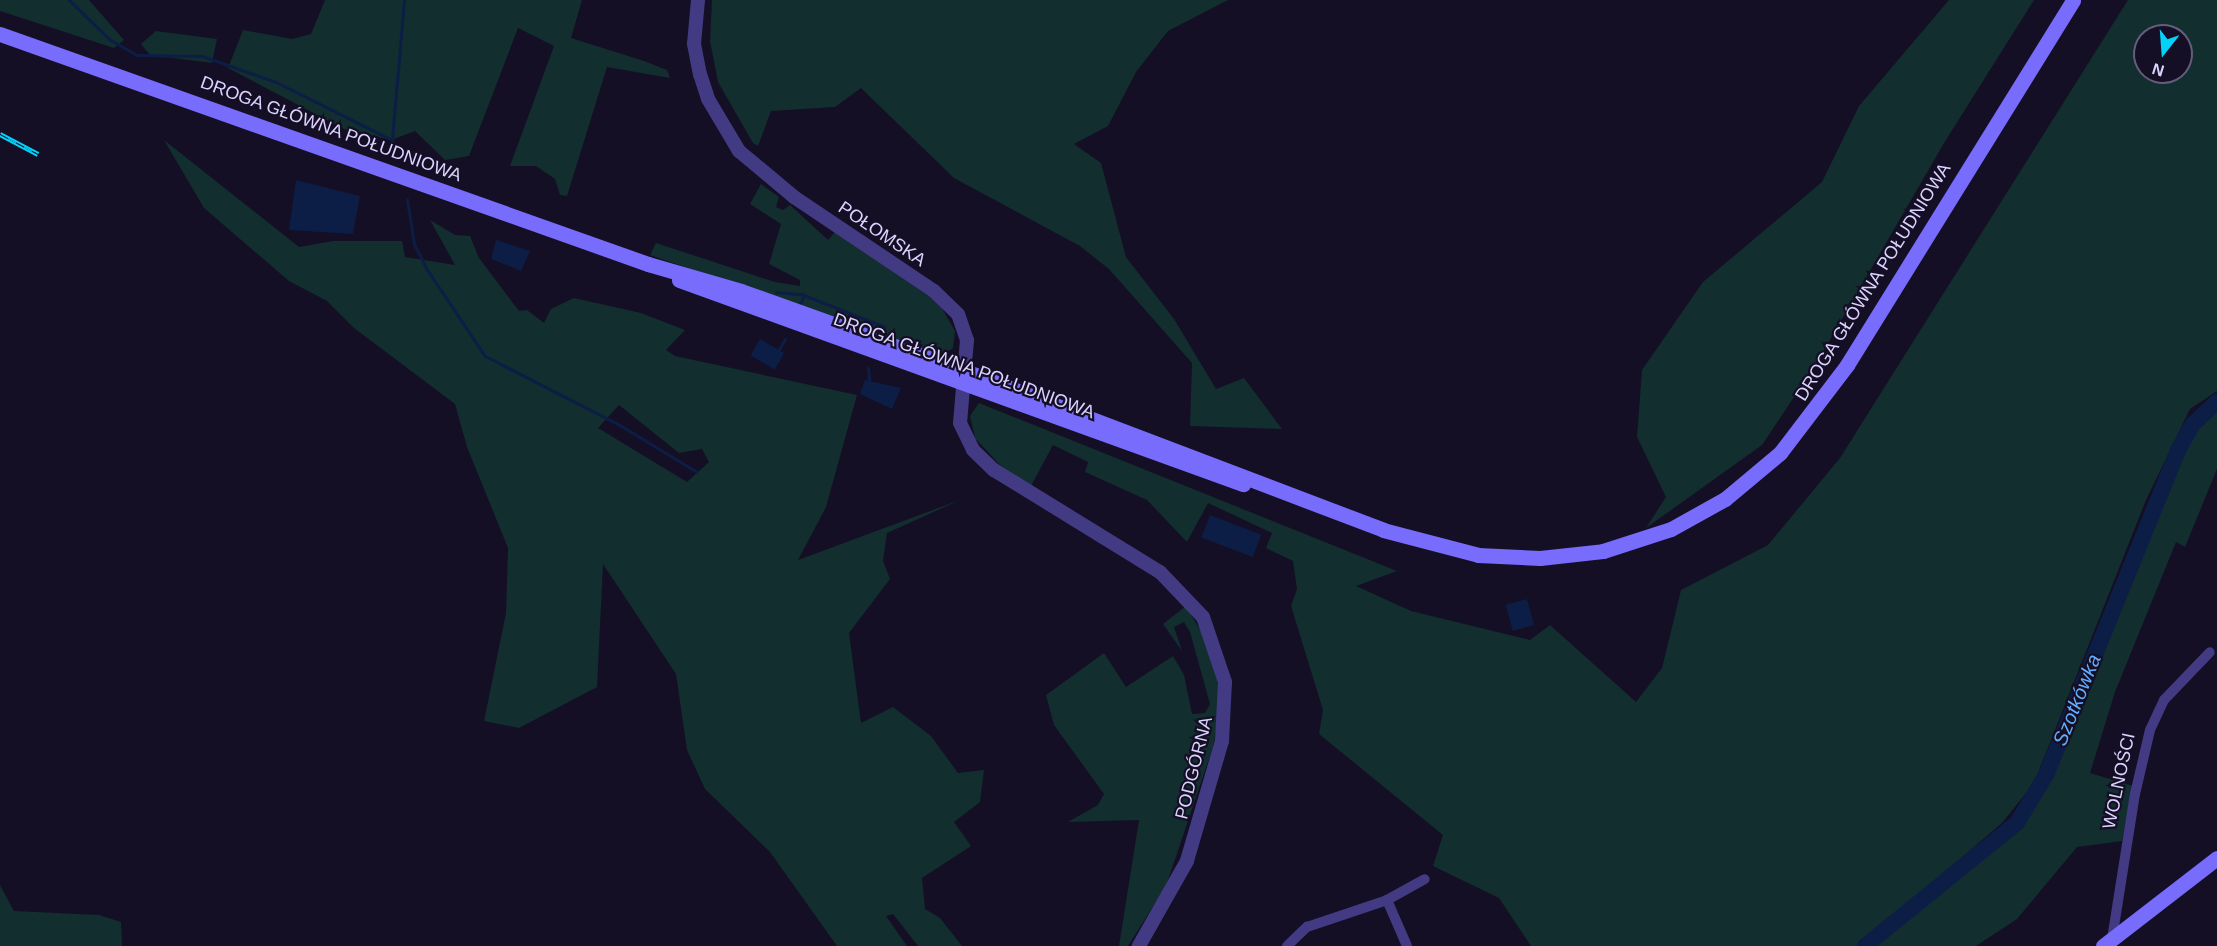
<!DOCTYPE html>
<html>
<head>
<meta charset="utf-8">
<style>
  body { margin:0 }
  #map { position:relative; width:2217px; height:946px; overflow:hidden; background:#140f25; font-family:Arial,sans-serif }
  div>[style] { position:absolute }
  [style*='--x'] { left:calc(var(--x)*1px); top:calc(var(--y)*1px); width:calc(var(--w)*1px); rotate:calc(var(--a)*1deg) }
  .green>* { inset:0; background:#122e2f }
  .water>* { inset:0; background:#0d1e46; transform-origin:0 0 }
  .stream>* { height:3px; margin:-1.5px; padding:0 1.5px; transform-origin:1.5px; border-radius:1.5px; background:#0d1e46 }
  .river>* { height:16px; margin:-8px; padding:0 8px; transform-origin:8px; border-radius:8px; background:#0d1e46 }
  .minor>* { height:10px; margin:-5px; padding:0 5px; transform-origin:5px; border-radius:5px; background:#423b83 }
  .tertiary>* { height:14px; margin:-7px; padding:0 7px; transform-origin:7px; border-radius:7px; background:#423b83 }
  .secondary>* { height:15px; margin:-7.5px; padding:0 7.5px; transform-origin:7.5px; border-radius:7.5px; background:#786cfd }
  .rail>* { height:5px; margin-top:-2.5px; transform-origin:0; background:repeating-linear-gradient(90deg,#140f25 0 9px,#03d2fa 0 18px); box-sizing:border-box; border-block:2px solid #03d2fa }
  span { translate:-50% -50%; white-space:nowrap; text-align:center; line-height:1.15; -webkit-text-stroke:4.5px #140f25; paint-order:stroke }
  .street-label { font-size:18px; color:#dbd3fe }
  .water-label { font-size:20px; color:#63acfd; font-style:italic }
  .north { position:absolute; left:2133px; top:24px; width:60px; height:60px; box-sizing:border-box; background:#140f25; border:2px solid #645d7c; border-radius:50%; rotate:197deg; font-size:16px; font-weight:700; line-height:24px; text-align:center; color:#dbd3fe }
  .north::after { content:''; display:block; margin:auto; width:21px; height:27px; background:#03d2fa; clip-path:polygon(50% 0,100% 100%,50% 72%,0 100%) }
</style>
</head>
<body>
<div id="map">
  <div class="green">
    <i style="clip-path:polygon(0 0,89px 0,124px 40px,114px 48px,0 11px)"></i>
    <i style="clip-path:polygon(325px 0,582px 0,571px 38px,644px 61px,667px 70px,670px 78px,607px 67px,567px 196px,560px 195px,555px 179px,536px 166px,510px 166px,554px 46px,518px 28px,469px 156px,445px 160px,415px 131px,391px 140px,344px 129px,228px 68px,243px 30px,292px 39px,311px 34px)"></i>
    <i style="clip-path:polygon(712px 0,1228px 0,1168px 31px,1136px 72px,1108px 126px,1074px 144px,1101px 163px,1126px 257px,1174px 319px,1216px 389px,1244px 378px,1282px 429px,1190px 426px,1192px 363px,1109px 269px,1080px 246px,954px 178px,861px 88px,835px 107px,771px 111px,758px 146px,753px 143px,718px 82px,710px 41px)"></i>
    <i style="clip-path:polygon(1949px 0,2034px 0,1944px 143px,1816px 364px,1762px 445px,1646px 528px,1666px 497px,1637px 437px,1642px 370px,1703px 282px,1822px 182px,1859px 106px)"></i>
    <i style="clip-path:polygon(evenodd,2128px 0,2217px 0,2217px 391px,2190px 409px,2146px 500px,2034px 783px,2002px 823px,1858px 946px,1531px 946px,1499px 898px,1433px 866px,1443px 835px,1319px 734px,1323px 710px,1291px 606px,1297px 589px,1293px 561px,1266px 548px,1272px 533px,1208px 503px,1187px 542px,1147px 500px,1085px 472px,1088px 462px,1053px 445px,1031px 486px,1000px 465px,975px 438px,970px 416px,979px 403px,1397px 571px,1356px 586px,1411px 611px,1530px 640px,1550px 625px,1636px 702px,1662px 668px,1681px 590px,1768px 545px,1840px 458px,2128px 0,2145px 36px,2181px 36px,2181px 72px,2145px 72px,2145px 36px)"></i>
    <i style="clip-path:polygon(156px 31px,217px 39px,212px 63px,150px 55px,141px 44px)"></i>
    <i style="clip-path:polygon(evenodd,164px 140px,299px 247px,333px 241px,402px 241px,405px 257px,455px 265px,430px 220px,455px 235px,470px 236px,479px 258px,519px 311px,527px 310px,544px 323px,551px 309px,574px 298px,641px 313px,685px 330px,666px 350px,675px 356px,857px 395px,826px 507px,798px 560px,960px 500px,887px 533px,883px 561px,890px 579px,849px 633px,861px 723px,893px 707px,931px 736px,958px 773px,984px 770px,980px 802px,954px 822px,971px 846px,922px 878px,925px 909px,940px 918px,962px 946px,918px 946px,893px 914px,886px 916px,907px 946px,837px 946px,770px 852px,705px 789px,687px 750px,676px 674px,603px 564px,597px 687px,519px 728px,484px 721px,506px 613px,508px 548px,467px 447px,455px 404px,354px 328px,327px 301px,289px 281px,204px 208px,164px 140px,619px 405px,679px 453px,702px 449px,709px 462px,687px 482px,598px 428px,619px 405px)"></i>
    <i style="clip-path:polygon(761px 184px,779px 197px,776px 207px,783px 210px,790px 205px,828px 240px,835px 232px,939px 303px,955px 331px,953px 348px,941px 356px,650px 255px,656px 243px,775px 282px,800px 286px,800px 280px,769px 264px,781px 224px,750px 204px)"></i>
    <i style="clip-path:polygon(2217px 407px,2217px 469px,2185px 547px,2176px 542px,2115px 692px,2090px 773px,2133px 786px,2122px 841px,2077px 847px,2017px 919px,1976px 946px,1873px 946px,2020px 829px,2051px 775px,2191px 433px)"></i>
    <i style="clip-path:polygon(1186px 606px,1202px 633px,1216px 672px,1221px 705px,1213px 747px,1166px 886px,1128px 946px,1119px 946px,1139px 820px,1068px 822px,1098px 805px,1104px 794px,1054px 725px,1046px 695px,1104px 653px,1126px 687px,1173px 656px,1184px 675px,1192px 714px,1205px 713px,1210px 704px,1190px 632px,1184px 622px,1174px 627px,1182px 651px,1163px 624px)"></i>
    <i style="clip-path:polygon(0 885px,14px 911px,99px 915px,121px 922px,122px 946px,0 946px)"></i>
  </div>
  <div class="water">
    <i style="clip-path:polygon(296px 180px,360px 196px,353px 234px,289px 230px)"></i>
    <i style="clip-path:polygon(496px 240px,530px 251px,521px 271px,491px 259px)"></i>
    <i style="left:760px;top:339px;width:28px;height:19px;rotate:30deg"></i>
    <i style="clip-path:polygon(865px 380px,901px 388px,892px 409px,860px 394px)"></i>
    <i style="left:1210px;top:515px;width:55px;height:24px;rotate:21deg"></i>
    <i style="left:1527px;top:599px;width:27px;height:22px;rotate:75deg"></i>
  </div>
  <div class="stream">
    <i style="--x:69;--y:0;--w:56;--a:44.3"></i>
    <i style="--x:109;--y:39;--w:32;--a:30"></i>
    <i style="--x:137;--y:55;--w:65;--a:0.9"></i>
    <i style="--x:202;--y:56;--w:78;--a:19.4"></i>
    <i style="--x:276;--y:82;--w:130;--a:26.6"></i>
    <i style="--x:395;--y:152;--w:12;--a:-104"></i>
    <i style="--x:392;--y:140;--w:141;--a:-85.1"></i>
    <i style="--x:407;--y:199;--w:46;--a:81.2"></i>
    <i style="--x:414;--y:244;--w:27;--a:63"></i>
    <i style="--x:426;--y:268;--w:106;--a:56.2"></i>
    <i style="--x:485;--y:356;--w:149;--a:27.1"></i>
    <i style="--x:618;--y:424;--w:92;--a:31.3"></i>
    <i style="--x:776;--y:292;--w:25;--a:5"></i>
    <i style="--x:801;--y:294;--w:90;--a:21.4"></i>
    <i style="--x:800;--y:304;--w:10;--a:-66"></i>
    <i style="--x:778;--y:351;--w:14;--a:-60"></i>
    <i style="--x:868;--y:368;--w:12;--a:85"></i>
  </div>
  <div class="river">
    <i style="--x:1865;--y:946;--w:196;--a:-39"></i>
    <i style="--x:2017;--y:823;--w:58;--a:-59"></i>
    <i style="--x:2047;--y:773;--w:349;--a:-67.9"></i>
    <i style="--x:2178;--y:450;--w:30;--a:-60"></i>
    <i style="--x:2193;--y:424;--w:33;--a:-43"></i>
  </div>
  <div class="minor">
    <i style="--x:1387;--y:900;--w:50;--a:66.5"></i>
    <i style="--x:2112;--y:939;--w:147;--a:-81"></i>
    <i style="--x:2135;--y:794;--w:66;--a:-76.8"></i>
    <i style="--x:2150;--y:730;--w:33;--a:-65"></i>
    <i style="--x:2164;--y:700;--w:66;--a:-46.2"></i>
    <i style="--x:1287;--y:946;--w:28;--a:-44"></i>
    <i style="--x:1307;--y:927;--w:84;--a:-18.6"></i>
    <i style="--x:1387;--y:900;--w:43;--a:-28.9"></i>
  </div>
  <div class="tertiary">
    <i style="--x:698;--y:0;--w:44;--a:95.2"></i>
    <i style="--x:694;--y:44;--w:31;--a:79"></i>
    <i style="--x:700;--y:74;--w:26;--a:72"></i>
    <i style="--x:708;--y:99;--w:61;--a:59.2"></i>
    <i style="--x:739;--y:151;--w:72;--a:39.9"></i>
    <i style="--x:794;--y:197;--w:169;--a:33.9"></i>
    <i style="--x:934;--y:291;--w:33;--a:44"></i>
    <i style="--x:958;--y:314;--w:28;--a:71"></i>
    <i style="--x:967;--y:340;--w:83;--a:94.8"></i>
    <i style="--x:960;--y:423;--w:30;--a:64"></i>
    <i style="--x:973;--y:450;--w:29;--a:44"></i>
    <i style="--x:994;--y:470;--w:195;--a:31.6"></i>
    <i style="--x:1160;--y:572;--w:62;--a:46.3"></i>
    <i style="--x:1203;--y:617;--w:69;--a:71.3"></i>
    <i style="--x:1225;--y:682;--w:59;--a:92.9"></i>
    <i style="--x:1222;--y:741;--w:125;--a:106.3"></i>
    <i style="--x:1187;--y:861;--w:98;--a:119.5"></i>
  </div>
  <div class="secondary">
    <i style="--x:0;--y:34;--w:688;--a:19.54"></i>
    <i style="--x:648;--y:264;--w:97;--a:16.2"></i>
    <i style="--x:741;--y:291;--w:263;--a:19.7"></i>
    <i style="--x:989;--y:380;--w:422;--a:20.8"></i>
    <i style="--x:1383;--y:530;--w:98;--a:14.7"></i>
    <i style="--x:1478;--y:555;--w:62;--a:2.8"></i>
    <i style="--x:1540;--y:558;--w:63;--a:-6.3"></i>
    <i style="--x:1603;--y:551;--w:71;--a:-17.9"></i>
    <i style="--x:1671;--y:529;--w:62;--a:-29.1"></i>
    <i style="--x:1725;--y:499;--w:72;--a:-39.9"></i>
    <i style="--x:1780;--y:453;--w:111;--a:-52.7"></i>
    <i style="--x:1847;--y:365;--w:429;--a:-58.2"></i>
    <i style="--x:679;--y:280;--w:600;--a:19.89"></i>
    <i style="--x:2103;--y:946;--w:144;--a:-37.7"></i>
  </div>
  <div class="rail">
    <i style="--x:0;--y:134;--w:43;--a:27.8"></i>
  </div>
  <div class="street-label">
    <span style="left:331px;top:129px;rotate:20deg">DROGA GŁÓWNA POŁUDNIOWA</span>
    <span style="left:882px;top:234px;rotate:34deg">POŁOMSKA</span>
    <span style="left:1873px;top:282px;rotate:-58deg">DROGA GŁÓWNA POŁUDNIOWA</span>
    <span style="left:964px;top:366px;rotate:20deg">DROGA GŁÓWNA POŁUDNIOWA</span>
    <span style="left:1194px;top:768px;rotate:-76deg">PODGÓRNA</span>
    <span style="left:2119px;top:781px;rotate:-78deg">WOLNOŚCI</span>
  </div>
  <div class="water-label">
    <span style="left:2077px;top:700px;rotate:-68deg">Szotkówka</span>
  </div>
  <div class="north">N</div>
</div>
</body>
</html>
